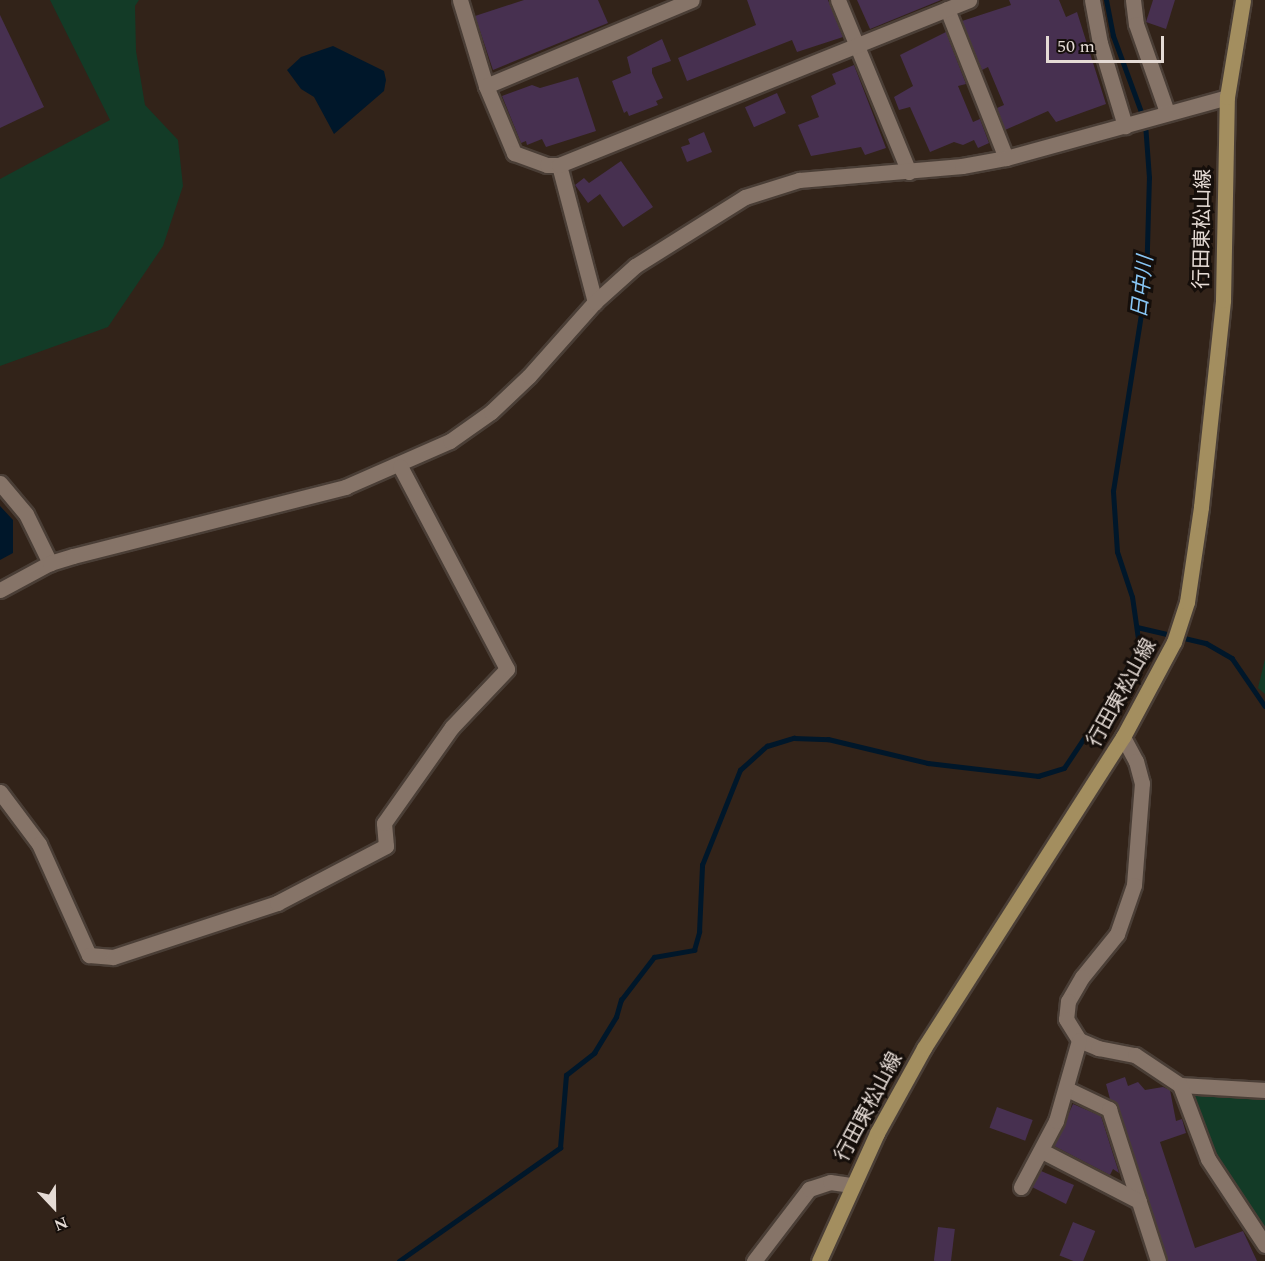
<!DOCTYPE html>
<html>
<head>
<meta charset="utf-8">
<style>
  body { margin:0 }
  #map { position:relative; width:1265px; height:1261px; overflow:hidden; background:#322319; font-family:Spectral,"Noto Sans JP",serif }
  div>[style] { position:absolute }
  [style*='--x'] { left:calc(var(--x)*1px); top:calc(var(--y)*1px); width:calc(var(--w)*1px); rotate:calc(var(--a)*1deg) }
  .green>* { inset:0; background:#133b27 }
  .water>* { inset:0; background:#00172a }
  .stream>* { height:4.5px; margin:-2.25px; padding:0 2.25px; transform-origin:2.25px; border-radius:2.25px; background:#00172a }
  .building>* { inset:0; background:#473050; transform-origin:0 0 }
  .roads { filter:drop-shadow(2px 0 #4a3e36) drop-shadow(-2px 0 #4a3e36) drop-shadow(0 2px #4a3e36) drop-shadow(0 -2px #4a3e36) }
  .minor>* { height:15px; margin:-7.5px; padding:0 7.5px; transform-origin:7.5px; border-radius:7.5px; background:#867468 }
  .major>* { height:15px; margin:-7.5px; padding:0 7.5px; transform-origin:7.5px; border-radius:7.5px; background:#a38e5f }
  span { translate:-50% -50%; white-space:nowrap; text-align:center; line-height:1.15; -webkit-text-stroke:6px #150e0a; paint-order:stroke }
  .street-label { font-size:20px; color:#e5dbd5 }
  .water-label { font-size:21px; color:#88c6f5; font-style:italic }
  .north { position:absolute; left:24px; top:1177px; width:60px; height:60px; -webkit-text-stroke:4px #150e0a; paint-order:stroke; rotate:158deg; font-size:16px; font-weight:700; line-height:24px; text-align:center; color:#e5dbd5 }
  .north::after { content:''; display:block; margin:auto; width:21px; height:27px; background:#e5dbd5; clip-path:polygon(50% 0,100% 100%,50% 72%,0 100%) }
  .scale { position:absolute; left:1046px; top:36px; width:118px; height:27px; box-sizing:border-box; border:3px solid #e5dbd5; border-top:0; padding-left:8px; font-size:18px; line-height:21px; white-space:nowrap; color:#e5dbd5; -webkit-text-stroke:4px #150e0a; paint-order:stroke }
</style>
</head>
<body>
<div id="map">
  <div class="green">
    <i style="clip-path:polygon(50px 0,139px 0,135px 6px,136px 51px,145px 105px,178px 140px,183px 186px,163px 246px,108px 327px,0 366px,0 179px,110px 120px)"></i>
    <i style="clip-path:polygon(1265px 659px,1265px 694px,1258px 688px)"></i>
    <i style="clip-path:polygon(1204px 1092px,1265px 1097px,1265px 1231px,1216px 1161px,1192px 1094px)"></i>
  </div>
  <div class="water">
    <i style="clip-path:polygon(333px 46px,384px 71px,386px 80px,384px 91px,334px 134px,314px 97px,301px 89px,287px 70px,301px 57px)"></i>
    <i style="clip-path:polygon(0 506px,13px 520px,13px 553px,0 560px)"></i>
  </div>
  <div class="stream">
    <i style="--x:1137;--y:627;--w:71;--a:13.1"></i>
    <i style="--x:1206;--y:643;--w:30;--a:30"></i>
    <i style="--x:1232;--y:658;--w:58;--a:55.5"></i>
    <i style="--x:399;--y:1261;--w:197;--a:-35.1"></i>
    <i style="--x:560;--y:1148;--w:73;--a:-85.3"></i>
    <i style="--x:566;--y:1075;--w:36;--a:-38"></i>
    <i style="--x:594;--y:1053;--w:42;--a:-58.6"></i>
    <i style="--x:616;--y:1017;--w:18;--a:-74"></i>
    <i style="--x:621;--y:1000;--w:54;--a:-52.5"></i>
    <i style="--x:654;--y:957;--w:41;--a:-9.9"></i>
    <i style="--x:694;--y:950;--w:19;--a:-74"></i>
    <i style="--x:699;--y:932;--w:67;--a:-87.4"></i>
    <i style="--x:702;--y:865;--w:102;--a:-68.2"></i>
    <i style="--x:740;--y:770;--w:36;--a:-42"></i>
    <i style="--x:767;--y:746;--w:28;--a:-17"></i>
    <i style="--x:794;--y:738;--w:34;--a:2"></i>
    <i style="--x:828;--y:739;--w:103;--a:13.5"></i>
    <i style="--x:928;--y:763;--w:111;--a:6.7"></i>
    <i style="--x:1038;--y:776;--w:27;--a:-17"></i>
    <i style="--x:1064;--y:768;--w:87;--a:-56.3"></i>
    <i style="--x:1112;--y:696;--w:57;--a:-61.6"></i>
    <i style="--x:1139;--y:646;--w:49;--a:-98.1"></i>
    <i style="--x:1132;--y:597;--w:47;--a:-108.4"></i>
    <i style="--x:1117;--y:552;--w:61;--a:-93.8"></i>
    <i style="--x:1113;--y:491;--w:211;--a:-81"></i>
    <i style="--x:1146;--y:283;--w:105;--a:-88.4"></i>
    <i style="--x:1149;--y:178;--w:55;--a:-94.2"></i>
    <i style="--x:1145;--y:123;--w:93;--a:-110.2"></i>
    <i style="--x:1113;--y:36;--w:37;--a:-101"></i>
  </div>
  <div class="building">
    <i style="clip-path:polygon(524px 0,598px 0,608px 23px,493px 70px,475px 16px)"></i>
    <i style="clip-path:polygon(747px 0,828px 0,843px 37px,797px 52px,792px 40px,687px 81px,678px 58px,756px 25px)"></i>
    <i style="clip-path:polygon(857px 0,941px 0,870px 29px)"></i>
    <i style="clip-path:polygon(1009px 0,1059px 0,1066px 17px,1077px 12px,1106px 104px,1056px 122px,1048px 111px,1005px 130px,997px 108px,1004px 105px,988px 67px,982px 70px,962px 21px,1011px 5px)"></i>
    <i style="clip-path:polygon(1153px 0,1175px 0,1166px 29px,1146px 22px)"></i>
    <i style="clip-path:polygon(0 15px,44px 107px,0 128px)"></i>
    <i style="clip-path:polygon(946px 32px,966px 84px,958px 86px,973px 122px,980px 119px,989px 143px,978px 148px,974px 140px,963px 145px,954px 142px,930px 152px,910px 107px,899px 110px,894px 97px,913px 86px,900px 55px)"></i>
    <i style="clip-path:polygon(662px 39px,671px 61px,652px 68px,652px 73px,663px 98px,656px 101px,658px 105px,629px 116px,627px 111px,624px 113px,612px 81px,631px 73px,627px 57px)"></i>
    <i style="clip-path:polygon(854px 65px,886px 148px,865px 155px,861px 147px,811px 156px,798px 125px,819px 117px,811px 96px,836px 84px,832px 74px)"></i>
    <i style="clip-path:polygon(578px 77px,596px 131px,546px 147px,542px 139px,527px 145px,526px 141px,521px 143px,502px 96px,532px 85px,540px 88px)"></i>
    <i style="left:777px;top:93px;width:22px;height:35px;rotate:66deg"></i>
    <i style="clip-path:polygon(704px 132px,712px 152px,687px 162px,681px 147px,690px 144px,688px 139px)"></i>
    <i style="clip-path:polygon(621px 161px,653px 207px,623px 227px,600px 194px,588px 203px,575px 185px,584px 178px,589px 183px)"></i>
    <i style="clip-path:polygon(1125px 1077px,1128px 1086px,1138px 1082px,1145px 1090px,1163px 1087px,1170px 1090px,1176px 1121px,1182px 1119px,1186px 1133px,1160px 1142px,1195px 1248px,1243px 1231px,1257px 1261px,1168px 1261px,1118px 1106px,1110px 1099px,1106px 1084px)"></i>
    <i style="clip-path:polygon(1073px 1104px,1101px 1116px,1119px 1173px,1113px 1169px,1110px 1175px,1054px 1146px)"></i>
    <i style="left:997px;top:1107px;width:38px;height:22px;rotate:20deg"></i>
    <i style="clip-path:polygon(1041px 1171px,1074px 1185px,1066px 1204px,1032px 1187px)"></i>
    <i style="left:1073px;top:1222px;width:24px;height:36px;rotate:22deg"></i>
    <i style="left:938px;top:1227px;width:17px;height:34px;rotate:7deg"></i>
  </div>
  <div class="roads">
    <div class="minor">
      <i style="--x:460;--y:0;--w:90;--a:73.2"></i>
      <i style="--x:486;--y:86;--w:73;--a:67.3"></i>
      <i style="--x:514;--y:153;--w:35;--a:20"></i>
      <i style="--x:547;--y:165;--w:12;--a:0"></i>
      <i style="--x:559;--y:165;--w:142;--a:75.3"></i>
      <i style="--x:838;--y:0;--w:186;--a:67.6"></i>
      <i style="--x:1092;--y:0;--w:44;--a:79.5"></i>
      <i style="--x:1100;--y:43;--w:87;--a:73.2"></i>
      <i style="--x:1133;--y:0;--w:24;--a:83"></i>
      <i style="--x:1136;--y:24;--w:93;--a:70.6"></i>
      <i style="--x:947;--y:9;--w:160;--a:68.4"></i>
      <i style="--x:486;--y:86;--w:223;--a:-22.7"></i>
      <i style="--x:559;--y:165;--w:442;--a:-21.9"></i>
      <i style="--x:0;--y:483;--w:40;--a:50"></i>
      <i style="--x:26;--y:514;--w:55;--a:63.9"></i>
      <i style="--x:0;--y:590;--w:57;--a:-28.4"></i>
      <i style="--x:50;--y:563;--w:24;--a:-17"></i>
      <i style="--x:73;--y:556;--w:281;--a:-14.2"></i>
      <i style="--x:345;--y:487;--w:115;--a:-23.7"></i>
      <i style="--x:450;--y:441;--w:50;--a:-35.3"></i>
      <i style="--x:491;--y:412;--w:52;--a:-43.5"></i>
      <i style="--x:529;--y:376;--w:99;--a:-48.3"></i>
      <i style="--x:595;--y:302;--w:54;--a:-42"></i>
      <i style="--x:635;--y:266;--w:130;--a:-32.1"></i>
      <i style="--x:745;--y:197;--w:57;--a:-17.5"></i>
      <i style="--x:799;--y:180;--w:164;--a:-4.9"></i>
      <i style="--x:962;--y:166;--w:45;--a:-10.3"></i>
      <i style="--x:1006;--y:158;--w:229;--a:-15.4"></i>
      <i style="--x:1123;--y:737;--w:27;--a:62"></i>
      <i style="--x:1136;--y:761;--w:23;--a:75"></i>
      <i style="--x:1142;--y:783;--w:102;--a:94.5"></i>
      <i style="--x:1134;--y:885;--w:52;--a:109.1"></i>
      <i style="--x:1117;--y:934;--w:55;--a:129.1"></i>
      <i style="--x:1082;--y:977;--w:28;--a:120"></i>
      <i style="--x:1068;--y:1001;--w:18;--a:96"></i>
      <i style="--x:1066;--y:1019;--w:25;--a:58"></i>
      <i style="--x:1079;--y:1040;--w:21;--a:23"></i>
      <i style="--x:1098;--y:1048;--w:38;--a:11"></i>
      <i style="--x:1135;--y:1055;--w:54;--a:33.7"></i>
      <i style="--x:1180;--y:1085;--w:85;--a:3.4"></i>
      <i style="--x:0;--y:792;--w:65;--a:53.1"></i>
      <i style="--x:39;--y:844;--w:122;--a:65.8"></i>
      <i style="--x:89;--y:955;--w:24;--a:5"></i>
      <i style="--x:113;--y:957;--w:173;--a:-18.2"></i>
      <i style="--x:277;--y:903;--w:123;--a:-27.6"></i>
      <i style="--x:386;--y:846;--w:23;--a:-95"></i>
      <i style="--x:384;--y:823;--w:118;--a:-54.7"></i>
      <i style="--x:452;--y:727;--w:80;--a:-46.5"></i>
      <i style="--x:507;--y:669;--w:229;--a:-117.8"></i>
      <i style="--x:1180;--y:1085;--w:79;--a:69.3"></i>
      <i style="--x:1208;--y:1159;--w:103;--a:56.5"></i>
      <i style="--x:1067;--y:1089;--w:47;--a:25.5"></i>
      <i style="--x:1109;--y:1109;--w:160;--a:72.1"></i>
      <i style="--x:1042;--y:1151;--w:109;--a:27.3"></i>
      <i style="--x:1021;--y:1187;--w:75;--a:-62.1"></i>
      <i style="--x:1056;--y:1121;--w:84;--a:-74.1"></i>
      <i style="--x:754;--y:1261;--w:91;--a:-52.6"></i>
      <i style="--x:809;--y:1189;--w:22;--a:-18"></i>
      <i style="--x:830;--y:1182;--w:22;--a:8"></i>
    </div>
    <div class="major">
      <i style="--x:819;--y:1261;--w:141;--a:-65.6"></i>
      <i style="--x:877;--y:1133;--w:97;--a:-61.1"></i>
      <i style="--x:924;--y:1048;--w:369;--a:-57.4"></i>
      <i style="--x:1123;--y:737;--w:108;--a:-61.8"></i>
      <i style="--x:1174;--y:642;--w:42;--a:-72"></i>
      <i style="--x:1187;--y:602;--w:96;--a:-81.6"></i>
      <i style="--x:1201;--y:507;--w:208;--a:-83.9"></i>
      <i style="--x:1223;--y:300;--w:203;--a:-88.9"></i>
      <i style="--x:1227;--y:97;--w:98;--a:-80.6"></i>
    </div>
  </div>
  <div class="street-label">
    <span style="left:1203px;top:229px;rotate:-89deg">行田東松山線</span>
    <span style="left:1122px;top:693px;rotate:-61deg">行田東松山線</span>
    <span style="left:869px;top:1107px;rotate:-62deg">行田東松山線</span>
  </div>
  <div class="water-label">
    <span style="left:1143px;top:287px;rotate:-84deg">日中川</span>
  </div>
  <div class="north">N</div>
  <div class="scale">50 m</div>
</div>
</body>
</html>
